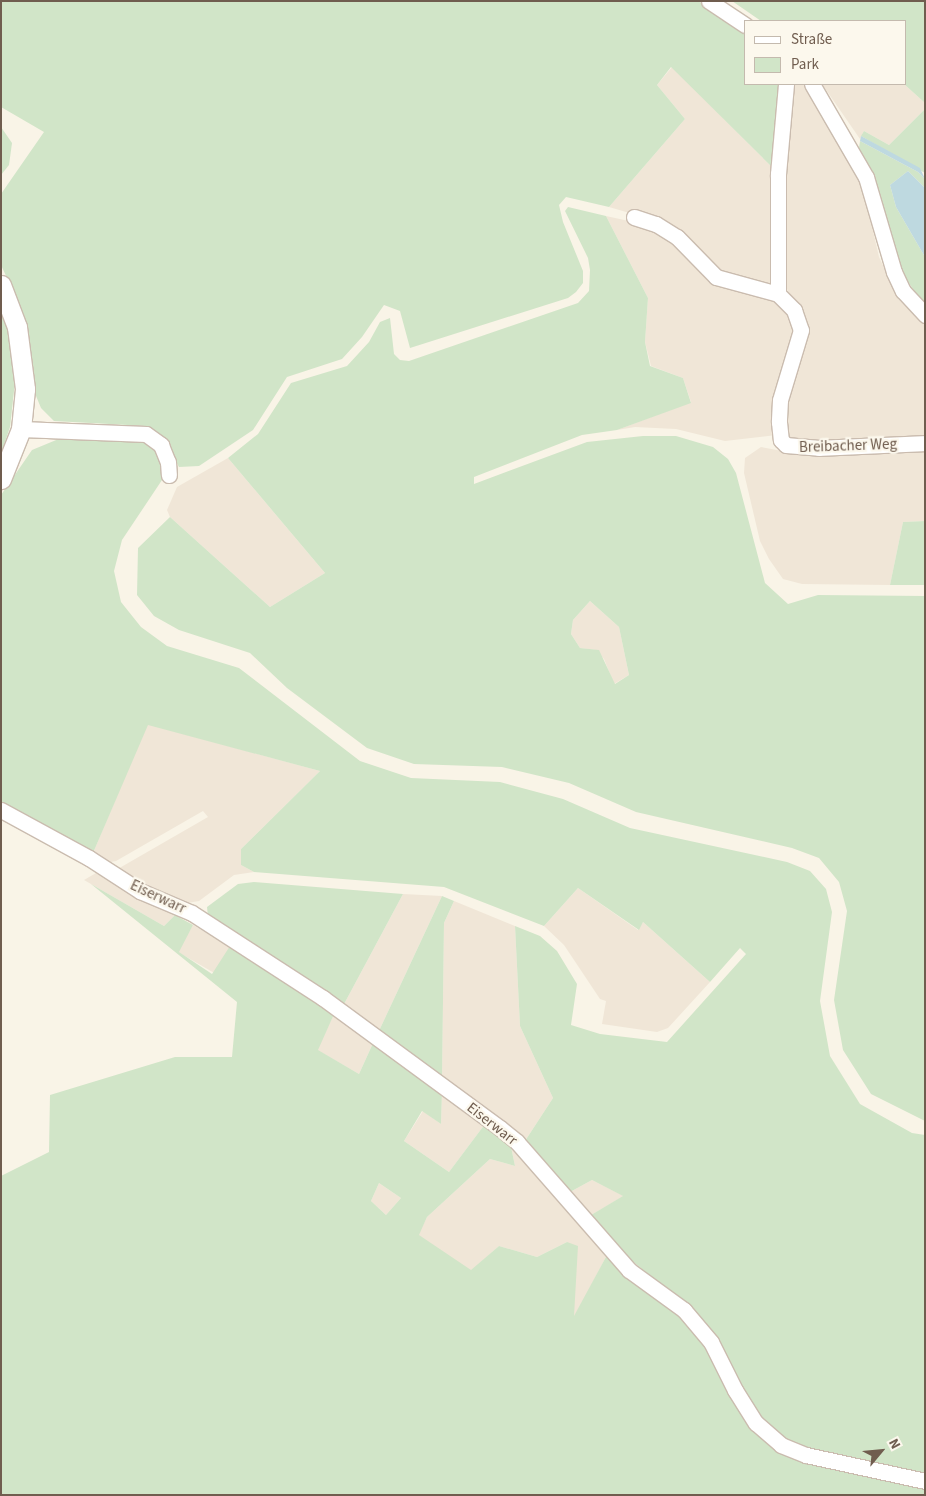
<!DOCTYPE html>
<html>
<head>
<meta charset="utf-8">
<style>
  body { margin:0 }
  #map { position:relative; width:926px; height:1496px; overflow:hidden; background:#f9f4e7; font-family:"Source Sans 3",sans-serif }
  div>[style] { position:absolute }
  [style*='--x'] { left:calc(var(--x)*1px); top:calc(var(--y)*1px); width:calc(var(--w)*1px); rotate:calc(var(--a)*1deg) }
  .residential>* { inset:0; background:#f0e6d7; transform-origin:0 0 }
  .green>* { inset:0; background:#d1e5c8 }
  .water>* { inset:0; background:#bed9e0 }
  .roads { filter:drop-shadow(1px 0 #cabcaf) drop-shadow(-1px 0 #cabcaf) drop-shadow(0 1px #cabcaf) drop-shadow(0 -1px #cabcaf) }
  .minor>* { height:15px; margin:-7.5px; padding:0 7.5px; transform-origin:7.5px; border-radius:7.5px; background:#fff }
  .tertiary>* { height:19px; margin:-9.5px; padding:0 9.5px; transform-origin:9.5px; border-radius:9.5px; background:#fff }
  span { translate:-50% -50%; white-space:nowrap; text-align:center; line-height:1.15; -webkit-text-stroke:4.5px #fcf8ed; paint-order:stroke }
  .street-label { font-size:15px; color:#705d4f }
  .frame { position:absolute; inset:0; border:2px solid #705d4f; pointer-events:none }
  .legend { position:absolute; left:744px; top:20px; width:162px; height:65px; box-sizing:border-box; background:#fcf8ed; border:1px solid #c4baae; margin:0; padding:6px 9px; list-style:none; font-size:15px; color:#705d4f }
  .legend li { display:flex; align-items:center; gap:10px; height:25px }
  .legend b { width:25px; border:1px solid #c4baae }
  .north { position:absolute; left:856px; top:1426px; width:50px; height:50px; -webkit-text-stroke:4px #fcf8ed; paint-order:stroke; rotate:62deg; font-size:14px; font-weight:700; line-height:20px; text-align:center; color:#705d4f }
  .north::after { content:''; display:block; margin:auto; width:18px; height:22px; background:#705d4f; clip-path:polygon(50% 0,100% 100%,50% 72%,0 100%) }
</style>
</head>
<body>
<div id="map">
  <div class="residential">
    <i style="clip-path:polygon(672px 67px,775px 170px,773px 286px,720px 274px,657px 221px,609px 207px,685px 119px,657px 85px)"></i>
    <i style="clip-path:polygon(789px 84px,805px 84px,862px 183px,879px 257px,897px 295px,925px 324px,925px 440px,794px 443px,786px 435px,783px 410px,803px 321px,784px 283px,782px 234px)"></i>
    <i style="clip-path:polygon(822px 84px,904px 84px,925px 103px,925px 109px,889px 145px,864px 131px,860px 139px)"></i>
    <i style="clip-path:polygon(606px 216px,656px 227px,703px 271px,783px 304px,796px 329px,776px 435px,725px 441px,676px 429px,635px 427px,617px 430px,691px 402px,683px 378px,651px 366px,645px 342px,648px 298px)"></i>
    <i style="clip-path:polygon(761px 447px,798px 454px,925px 448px,925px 521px,903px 522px,890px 585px,802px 584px,783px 579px,769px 559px,760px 541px,744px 473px,745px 458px)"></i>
    <i style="clip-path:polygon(228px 458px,325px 573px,270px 607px,170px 517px,167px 510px,177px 487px)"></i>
    <i style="clip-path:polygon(590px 601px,619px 627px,629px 675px,614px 684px,604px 659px,596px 650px,580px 648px,571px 634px,573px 620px)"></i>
    <i style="clip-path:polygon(147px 724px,320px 771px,241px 849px,241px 865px,254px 872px,234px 875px,199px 901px,187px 903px,145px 889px,116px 870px,208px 817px,203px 811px,116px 861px,105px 863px,93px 853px)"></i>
    <i style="clip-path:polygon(96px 873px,175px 915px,164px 926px,84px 880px)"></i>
    <i style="clip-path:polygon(578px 888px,638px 930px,643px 922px,710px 982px,668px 1028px,657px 1032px,602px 1024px,606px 1001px,600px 999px,564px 945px,544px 926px)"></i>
    <i style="clip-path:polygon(403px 894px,442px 896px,378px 1033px,343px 1006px)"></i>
    <i style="clip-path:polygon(454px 901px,515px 926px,520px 1026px,553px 1098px,525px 1141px,442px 1081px,444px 923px)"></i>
    <i style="left:193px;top:925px;width:43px;height:31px;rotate:30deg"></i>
    <i style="clip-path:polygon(335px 1012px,374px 1041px,359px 1074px,317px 1050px)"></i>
    <i style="clip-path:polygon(442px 1092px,485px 1124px,449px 1172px,404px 1141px,423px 1111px,441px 1124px)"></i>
    <i style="clip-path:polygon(510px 1142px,607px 1255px,574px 1318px,567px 1242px,537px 1257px,499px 1246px,471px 1271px,418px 1235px,427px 1217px,490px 1159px,515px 1166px)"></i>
    <i style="clip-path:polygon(592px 1180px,624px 1196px,591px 1215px,570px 1192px)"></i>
    <i style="clip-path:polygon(379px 1183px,401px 1198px,386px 1215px,371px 1201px)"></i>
  </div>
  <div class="green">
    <i style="clip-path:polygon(1px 1px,698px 1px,745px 31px,745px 84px,782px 84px,775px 170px,671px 67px,657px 85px,685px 119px,609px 207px,566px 197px,559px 205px,563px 222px,583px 271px,583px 283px,576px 292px,568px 298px,410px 348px,400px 311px,384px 305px,362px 337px,342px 359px,287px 377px,253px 430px,199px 466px,179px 467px,165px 441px,146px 426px,54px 421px,41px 408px,34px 391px,33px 364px,24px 315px,1px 265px,1px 194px,44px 132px,1px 107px)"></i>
    <i style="clip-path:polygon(732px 1px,925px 1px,925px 103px,904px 84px,905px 21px,761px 21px)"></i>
    <i style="clip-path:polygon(925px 109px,925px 173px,861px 136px,864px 131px,889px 145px)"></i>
    <i style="clip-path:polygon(1px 127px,12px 143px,9px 165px,1px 175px)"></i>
    <i style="clip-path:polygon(860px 141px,918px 172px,925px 179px,925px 188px,908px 171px,890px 185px,896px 207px,925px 257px,925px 306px,901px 272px,870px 171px,859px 148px)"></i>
    <i style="clip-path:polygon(evenodd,568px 207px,606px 216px,648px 298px,645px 342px,650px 366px,683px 378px,691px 403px,617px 430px,582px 435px,474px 477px,474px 484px,587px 442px,643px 436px,676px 436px,713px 447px,728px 459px,736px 473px,765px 583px,788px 604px,818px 595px,925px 596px,925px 1121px,871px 1094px,843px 1050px,834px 1000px,847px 911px,839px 882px,819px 858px,792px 848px,636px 812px,569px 783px,502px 767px,414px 764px,367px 748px,287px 688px,250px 653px,179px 630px,154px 616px,137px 595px,138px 548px,170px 517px,270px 607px,325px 573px,228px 458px,258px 434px,291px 383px,347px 366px,369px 342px,380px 322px,390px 318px,394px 354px,400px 360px,409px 361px,578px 303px,589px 291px,590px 270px,588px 258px,565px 211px,568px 207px,590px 601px,619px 627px,629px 675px,615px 684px,599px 650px,580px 648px,571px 634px,573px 620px,590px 601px)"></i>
    <i style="clip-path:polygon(1px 306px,10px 335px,15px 382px,10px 427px,1px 454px)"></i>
    <i style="clip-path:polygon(134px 437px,152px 444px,161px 458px,162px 480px,122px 540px,114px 571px,121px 602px,141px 627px,167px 646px,239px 668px,360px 761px,411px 778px,500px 782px,563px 799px,630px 828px,787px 862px,810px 871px,826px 889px,832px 912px,820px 1001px,830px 1056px,860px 1104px,912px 1133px,925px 1135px,925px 1476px,808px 1449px,784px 1439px,765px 1422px,683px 1302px,631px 1260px,591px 1215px,623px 1196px,592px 1180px,570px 1192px,525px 1141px,553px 1098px,520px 1026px,515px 926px,540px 936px,557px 951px,577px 984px,571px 1025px,600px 1034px,667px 1042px,746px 954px,740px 948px,710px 982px,643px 922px,639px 930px,578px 888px,544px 926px,444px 887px,254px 872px,241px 865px,241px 849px,320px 771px,148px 725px,93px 853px,1px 804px,1px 495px,32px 450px,61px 438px)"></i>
    <i style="clip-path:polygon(925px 521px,925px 585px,890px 585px,903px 522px)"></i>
    <i style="clip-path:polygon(254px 882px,403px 894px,343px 1006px,307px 978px,208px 917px,207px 907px,238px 884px)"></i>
    <i style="clip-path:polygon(evenodd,91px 884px,164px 926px,175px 915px,193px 925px,179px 952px,212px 974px,230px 946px,335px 1012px,318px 1050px,359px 1074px,374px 1041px,442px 1092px,441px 1124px,422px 1111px,404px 1141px,449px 1172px,485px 1124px,510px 1142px,515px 1166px,490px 1159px,427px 1217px,419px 1235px,471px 1270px,499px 1246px,537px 1257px,567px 1242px,578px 1246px,574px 1316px,607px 1255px,681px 1316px,706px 1345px,774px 1446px,925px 1487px,925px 1495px,1px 1495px,1px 1176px,49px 1152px,50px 1095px,175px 1057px,232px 1057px,237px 1002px,91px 884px,379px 1183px,401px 1198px,386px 1215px,371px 1201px,379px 1183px)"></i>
    <i style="clip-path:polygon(442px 896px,454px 901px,444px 923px,442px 1081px,378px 1033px)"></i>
  </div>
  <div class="water">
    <i style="clip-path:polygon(861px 136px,920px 168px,925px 179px,918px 172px,860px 141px)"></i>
    <i style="clip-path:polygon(908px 171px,925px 188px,925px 257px,896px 207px,890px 185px)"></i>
  </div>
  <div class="roads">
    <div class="minor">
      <i style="--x:709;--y:1;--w:43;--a:33.7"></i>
      <i style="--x:812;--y:84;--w:108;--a:59.9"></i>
      <i style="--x:866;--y:177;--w:99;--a:73.6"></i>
      <i style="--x:894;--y:272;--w:21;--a:65"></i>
      <i style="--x:903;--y:291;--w:33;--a:47"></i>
      <i style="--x:634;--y:217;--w:23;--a:18"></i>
      <i style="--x:656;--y:224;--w:25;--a:32"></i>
      <i style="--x:677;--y:237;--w:56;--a:45.7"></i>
      <i style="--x:716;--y:277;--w:64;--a:15.3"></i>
      <i style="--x:778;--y:294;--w:23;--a:45"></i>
      <i style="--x:794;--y:310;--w:21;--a:71"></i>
      <i style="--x:801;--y:330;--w:73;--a:106.7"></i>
      <i style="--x:780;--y:400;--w:22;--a:93"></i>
      <i style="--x:779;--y:422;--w:18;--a:84"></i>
      <i style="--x:781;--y:440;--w:7;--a:45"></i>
      <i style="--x:786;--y:445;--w:33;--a:5"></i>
      <i style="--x:819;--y:448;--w:106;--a:-2.7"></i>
      <i style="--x:778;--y:294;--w:120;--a:-90"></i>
      <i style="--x:778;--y:174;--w:90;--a:-84.9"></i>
      <i style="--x:21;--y:429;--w:125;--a:2.3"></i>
      <i style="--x:146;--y:434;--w:19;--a:36"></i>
      <i style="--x:161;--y:445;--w:18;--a:68"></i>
      <i style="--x:168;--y:462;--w:13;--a:86"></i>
      <i style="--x:1;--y:810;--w:100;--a:28.6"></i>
      <i style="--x:89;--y:858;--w:61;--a:32.9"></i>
      <i style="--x:140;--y:891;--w:56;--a:22.9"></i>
      <i style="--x:192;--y:913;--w:156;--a:33"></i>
      <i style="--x:323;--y:998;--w:220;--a:36.3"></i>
      <i style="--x:500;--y:1128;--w:22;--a:39"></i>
      <i style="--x:517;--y:1142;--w:170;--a:48.8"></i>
      <i style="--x:629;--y:1270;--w:68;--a:36"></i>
      <i style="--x:684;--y:1310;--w:42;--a:49.8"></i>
      <i style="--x:711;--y:1342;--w:54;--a:63.4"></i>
      <i style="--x:735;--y:1390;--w:39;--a:58"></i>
      <i style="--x:756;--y:1423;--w:33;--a:41"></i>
      <i style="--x:781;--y:1445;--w:27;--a:22"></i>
      <i style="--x:806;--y:1455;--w:122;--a:12.3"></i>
    </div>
    <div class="tertiary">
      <i style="--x:1;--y:285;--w:45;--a:69.1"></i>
      <i style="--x:17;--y:327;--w:63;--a:82.6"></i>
      <i style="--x:25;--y:389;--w:40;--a:95.7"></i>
      <i style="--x:21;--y:429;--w:54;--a:111.8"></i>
    </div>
  </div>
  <div class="street-label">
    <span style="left:848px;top:446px;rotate:-2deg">Breibacher Weg</span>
    <span style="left:158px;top:897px;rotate:25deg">Eiserwarr</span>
    <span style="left:492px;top:1124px;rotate:38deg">Eiserwarr</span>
  </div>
  <div class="frame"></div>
  <ul class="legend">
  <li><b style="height:6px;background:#fff"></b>Straße</li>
  <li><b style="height:14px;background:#d1e5c8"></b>Park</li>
  </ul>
  <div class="north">N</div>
</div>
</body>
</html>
